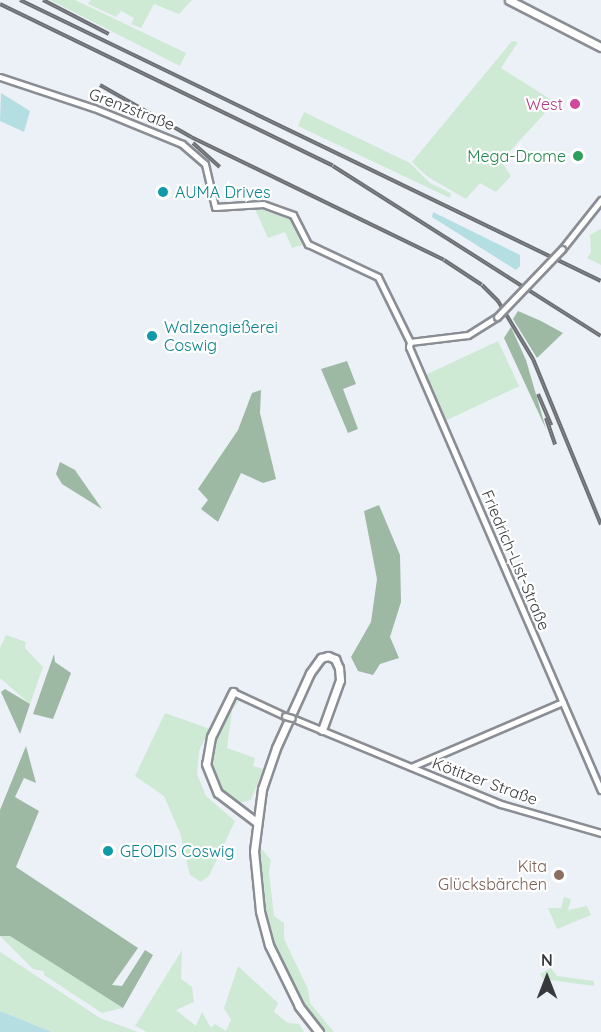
<!DOCTYPE html>
<html>
<head>
<meta charset="utf-8">
<style>
  body { margin:0 }
  #map { position:relative; width:601px; height:1032px; overflow:hidden; background:#ecf1f7; font-family:Quicksand,sans-serif }
  div>[style] { position:absolute }
  [style*='--x'] { left:calc(var(--x)*1px); top:calc(var(--y)*1px); width:calc(var(--w)*1px); rotate:calc(var(--a)*1deg) }
  .green>* { inset:0; background:#ceead4; transform-origin:0 0 }
  .forest>* { inset:0; background:#9db9a3 }
  .water>* { inset:0; background:#b5dee3 }
  .roads { filter:drop-shadow(2px 0 #8a8e94) drop-shadow(-2px 0 #8a8e94) drop-shadow(0 2px #8a8e94) drop-shadow(0 -2px #8a8e94) }
  .minor>* { height:5px; margin:-2.5px; padding:0 2.5px; transform-origin:2.5px; border-radius:2.5px; background:#fff }
  .major>* { height:7px; margin:-3.5px; padding:0 3.5px; transform-origin:3.5px; border-radius:3.5px; background:#fff }
  .rail>* { height:4px; margin-top:-2px; transform-origin:0; background:repeating-linear-gradient(90deg,#fff 0 4.5px,#6b6e72 0 9px); box-sizing:border-box; border-block:2px solid #6b6e72 }
  .bridges { filter:drop-shadow(2px 0 #8a8e94) drop-shadow(-2px 0 #8a8e94) drop-shadow(0 2px #8a8e94) drop-shadow(0 -2px #8a8e94) }
  .minor-bridge>* { height:5px; margin:-2.5px; padding:0 2.5px; transform-origin:2.5px; border-radius:2.5px; background:#fff }
  .dots>* { width:16px; height:16px; translate:-50% -50%; box-sizing:border-box; border:3px solid #fff; border-radius:50% }
  span { translate:-50% -50%; white-space:nowrap; text-align:center; line-height:1.15; -webkit-text-stroke:4.5px #fff; paint-order:stroke }
  .hotel-label { font-size:16px; color:#b23c85 }
  .right { translate:-100% -50%; text-align:right }
  .street-label { font-size:16px; color:#37393c }
  .leisure-label { font-size:16px; color:#27864d }
  .culture-label { font-size:16px; color:#0d838f }
  .left { translate:0 -50%; text-align:left }
  .education-label { font-size:16px; color:#785e54 }
  .north { position:absolute; left:517px; top:948px; width:60px; height:60px; -webkit-text-stroke:4px #fff; paint-order:stroke; rotate:0deg; font-size:16px; font-weight:700; line-height:24px; text-align:center; color:#37393c }
  .north::after { content:''; display:block; margin:auto; width:21px; height:27px; background:#37393c; clip-path:polygon(50% 0,100% 100%,50% 72%,0 100%) }
</style>
</head>
<body>
<div id="map">
  <div class="green">
    <i style="clip-path:polygon(50px 0,75px 0,186px 53px,180px 66px)"></i>
    <i style="clip-path:polygon(91px 0,192px 0,179px 14px,154px 4px,141px 28px,131px 24px,134px 18px,121px 11px,116px 17px,88px 4px)"></i>
    <i style="clip-path:polygon(512px 41px,518px 42px,501px 68px,555px 102px,501px 161px,511px 176px,496px 192px,480px 183px,466px 199px,428px 177px,412px 162px)"></i>
    <i style="clip-path:polygon(304px 112px,410px 163px,430px 183px,451px 193px,450px 198px,298px 126px)"></i>
    <i style="clip-path:polygon(254px 207px,290px 219px,302px 245px,292px 248px,285px 232px,268px 238px)"></i>
    <i style="clip-path:polygon(601px 229px,601px 265px,587px 258px,591px 252px,590px 235px)"></i>
    <i style="left:498px;top:341px;width:50px;height:82px;rotate:65deg"></i>
    <i style="clip-path:polygon(6px 635px,26px 642px,25px 648px,43px 667px,30px 704px,0 678px,0 648px)"></i>
    <i style="clip-path:polygon(240px 700px,232px 710px,227px 748px,255px 758px,253px 766px,263px 769px,251px 800px,239px 803px,224px 795px,216px 785px,209px 759px,229px 706px)"></i>
    <i style="clip-path:polygon(165px 713px,210px 729px,199px 751px,197px 774px,206px 796px,235px 821px,209px 876px,201px 882px,190px 875px,180px 833px,164px 796px,135px 776px)"></i>
    <i style="clip-path:polygon(258px 845px,271px 860px,269px 872px,274px 916px,284px 923px,284px 939px,308px 989px,310px 1003px,334px 1032px,324px 1032px,311px 1016px,281px 963px,267px 922px)"></i>
    <i style="clip-path:polygon(564px 897px,571px 899px,568px 910px,587px 906px,591px 915px,557px 929px,548px 908px,561px 908px)"></i>
    <i style="clip-path:polygon(0 936px,10px 936px,123px 1008px,102px 1013px,44px 975px,44px 971px,33px 969px)"></i>
    <i style="clip-path:polygon(182px 950px,181px 979px,192px 987px,194px 1002px,176px 1010px,196px 1026px,202px 1012px,211px 1028px,215px 1024px,226px 1031px,231px 1020px,224px 1008px,238px 966px,278px 1003px,274px 1012px,288px 1023px,299px 1024px,304px 1032px,147px 1032px,135px 1026px)"></i>
    <i style="clip-path:polygon(0 952px,100px 1018px,138px 1032px,52px 1032px,0 1011px)"></i>
    <i style="clip-path:polygon(551px 968px,557px 976px,594px 981px,594px 986px,543px 979px,540px 974px)"></i>
  </div>
  <div class="forest">
    <i style="clip-path:polygon(518px 311px,541px 321px,563px 333px,537px 358px,513px 319px)"></i>
    <i style="clip-path:polygon(511px 327px,526px 360px,546px 429px,504px 338px)"></i>
    <i style="clip-path:polygon(347px 361px,356px 384px,343px 389px,358px 429px,348px 433px,321px 369px)"></i>
    <i style="clip-path:polygon(261px 390px,260px 413px,276px 479px,263px 483px,241px 473px,218px 522px,201px 509px,208px 500px,198px 489px,238px 430px,252px 393px)"></i>
    <i style="clip-path:polygon(60px 462px,75px 470px,102px 509px,62px 484px,56px 474px)"></i>
    <i style="clip-path:polygon(379px 505px,400px 555px,401px 602px,390px 637px,399px 658px,380px 664px,373px 675px,358px 671px,351px 657px,371px 622px,377px 579px,364px 511px)"></i>
    <i style="clip-path:polygon(54px 654px,55px 662px,71px 673px,53px 719px,33px 714px)"></i>
    <i style="clip-path:polygon(5px 689px,30px 704px,20px 734px,1px 692px)"></i>
    <i style="clip-path:polygon(26px 746px,36px 783px,24px 778px,15px 797px,39px 811px,16px 867px,138px 948px,112px 985px,122px 986px,145px 950px,153px 955px,123px 1008px,10px 936px,0 936px,0 810px)"></i>
  </div>
  <div class="water">
    <i style="clip-path:polygon(1px 93px,30px 111px,24px 132px,0 121px)"></i>
    <i style="clip-path:polygon(433px 212px,520px 255px,520px 266px,516px 270px,432px 217px)"></i>
    <i style="clip-path:polygon(0 1011px,52px 1032px,0 1032px)"></i>
  </div>
  <div class="roads">
    <div class="minor">
      <i style="--x:0;--y:77;--w:99;--a:18.3"></i>
      <i style="--x:94;--y:108;--w:95;--a:22.2"></i>
      <i style="--x:182;--y:144;--w:30;--a:41"></i>
      <i style="--x:205;--y:164;--w:44;--a:76.9"></i>
      <i style="--x:215;--y:207;--w:48;--a:-3.6"></i>
      <i style="--x:263;--y:204;--w:32;--a:20"></i>
      <i style="--x:293;--y:215;--w:33;--a:63"></i>
      <i style="--x:308;--y:244;--w:77;--a:25.2"></i>
      <i style="--x:378;--y:277;--w:72;--a:63.8"></i>
      <i style="--x:562;--y:249;--w:63;--a:-51.5"></i>
      <i style="--x:410;--y:342;--w:5;--a:101"></i>
      <i style="--x:409;--y:347;--w:483;--a:66.6"></i>
      <i style="--x:410;--y:342;--w:58;--a:-6.9"></i>
      <i style="--x:468;--y:335;--w:34;--a:-32"></i>
      <i style="--x:233;--y:692;--w:57;--a:24.8"></i>
      <i style="--x:292;--y:718;--w:226;--a:22.4"></i>
      <i style="--x:501;--y:804;--w:104;--a:16.2"></i>
      <i style="--x:411;--y:767;--w:165;--a:-23.2"></i>
    </div>
    <div class="major">
      <i style="--x:509;--y:0;--w:103;--a:27.1"></i>
      <i style="--x:233;--y:692;--w:50;--a:116.1"></i>
      <i style="--x:211;--y:737;--w:27;--a:100"></i>
      <i style="--x:206;--y:764;--w:31;--a:68"></i>
      <i style="--x:218;--y:793;--w:48;--a:37.3"></i>
      <i style="--x:319;--y:1032;--w:33;--a:-128"></i>
      <i style="--x:299;--y:1006;--w:68;--a:-116.2"></i>
      <i style="--x:269;--y:945;--w:35;--a:-105"></i>
      <i style="--x:260;--y:911;--w:60;--a:-95.7"></i>
      <i style="--x:254;--y:851;--w:63;--a:-82.6"></i>
      <i style="--x:262;--y:789;--w:43;--a:-71.1"></i>
      <i style="--x:276;--y:748;--w:82;--a:-65.6"></i>
      <i style="--x:310;--y:673;--w:19;--a:-54"></i>
      <i style="--x:321;--y:658;--w:7;--a:-16"></i>
      <i style="--x:328;--y:656;--w:8;--a:23"></i>
      <i style="--x:335;--y:659;--w:10;--a:66"></i>
      <i style="--x:339;--y:668;--w:12;--a:85"></i>
      <i style="--x:340;--y:680;--w:53;--a:109.8"></i>
    </div>
  </div>
  <div class="rail">
    <i style="--x:20;--y:0;--w:645;--a:25.81"></i>
    <i style="--x:43;--y:0;--w:74;--a:27.3"></i>
    <i style="--x:0;--y:4;--w:370;--a:25.9"></i>
    <i style="--x:333;--y:166;--w:317;--a:32.4"></i>
    <i style="--x:100;--y:85;--w:105;--a:29.7"></i>
    <i style="--x:191;--y:137;--w:281;--a:25.9"></i>
    <i style="--x:444;--y:260;--w:45;--a:33.3"></i>
    <i style="--x:482;--y:285;--w:23;--a:45"></i>
    <i style="--x:498;--y:301;--w:68;--a:58.9"></i>
    <i style="--x:533;--y:359;--w:179;--a:67.7"></i>
    <i style="--x:193;--y:143;--w:36;--a:42"></i>
    <i style="--x:538;--y:394;--w:34;--a:67"></i>
    <i style="--x:546;--y:418;--w:28;--a:71"></i>
  </div>
  <div class="bridges">
    <div class="minor-bridge">
      <i style="--x:497;--y:317;--w:94;--a:-46.3"></i>
      <i style="--x:285;--y:716;--w:7;--a:16"></i>
    </div>
  </div>
  <div class="dots">
    <i style="left:575px;top:104px;background:#d1479c"></i>
    <i style="left:578px;top:156px;background:#2e9e5b"></i>
    <i style="left:163px;top:192px;background:#0f9aa8"></i>
    <i style="left:152px;top:336px;background:#0f9aa8"></i>
    <i style="left:108px;top:851px;background:#0f9aa8"></i>
    <i style="left:559px;top:875px;background:#8d6e63"></i>
  </div>
  <div class="hotel-label">
    <span class="right" style="left:563px;top:104px">West</span>
  </div>
  <div class="street-label">
    <span style="left:132px;top:109px;rotate:21deg">Grenzstraße</span>
    <span style="left:516px;top:560px;rotate:67deg">Friedrich-List-Straße</span>
    <span style="left:485px;top:781px;rotate:20deg">Kötitzer Straße</span>
  </div>
  <div class="leisure-label">
    <span class="right" style="left:566px;top:156px">Mega-Drome</span>
  </div>
  <div class="culture-label">
    <span class="left" style="left:175px;top:192px">AUMA Drives</span>
    <span class="left" style="left:164px;top:336px">Walzengießerei<br>Coswig</span>
    <span class="left" style="left:120px;top:851px">GEODIS Coswig</span>
  </div>
  <div class="education-label">
    <span class="right" style="left:547px;top:875px">Kita<br>Glücksbärchen</span>
  </div>
  <div class="north">N</div>
</div>
</body>
</html>
